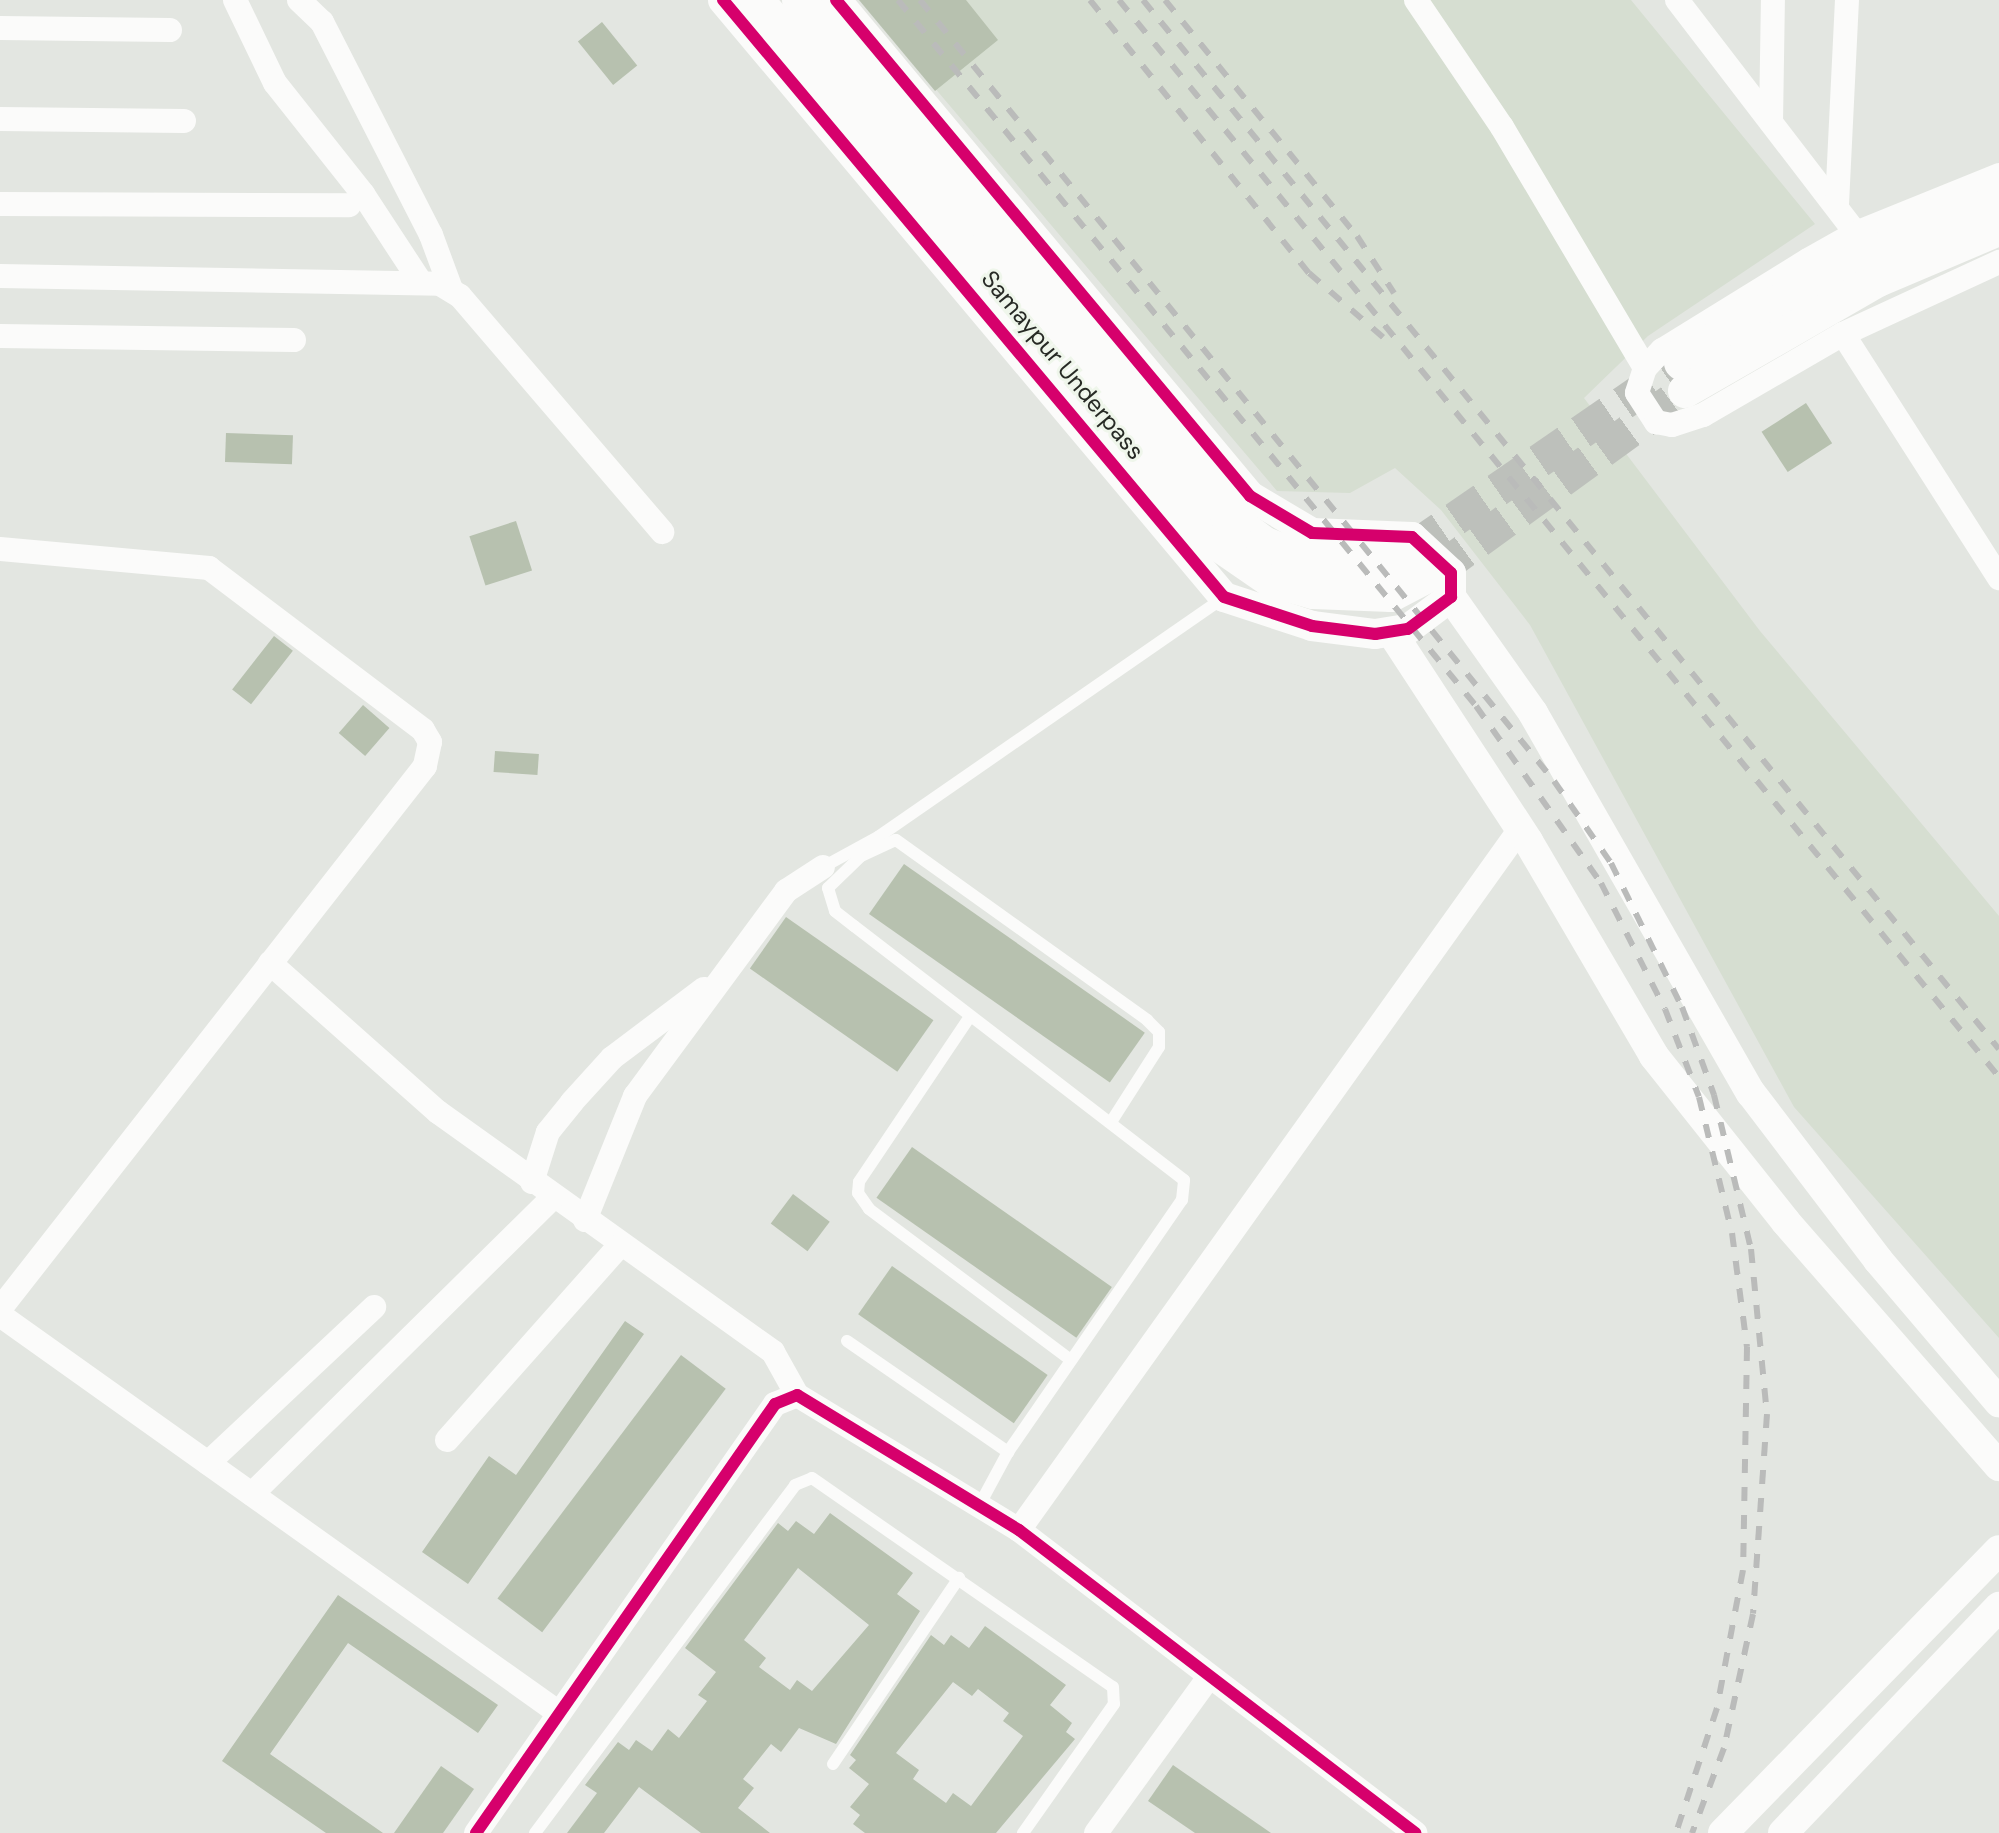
<!DOCTYPE html>
<html>
<head>
<meta charset="utf-8">
<style>
  body { margin:0 }
  #map { position:relative; width:1999px; height:1833px; overflow:hidden; background:#e3e6e1; font-family:"DM Sans",sans-serif }
  div>[style] { position:absolute }
  [style*='--x'] { left:calc(var(--x)*1px); top:calc(var(--y)*1px); width:calc(var(--w)*1px); rotate:calc(var(--a)*1deg) }
  .built>* { inset:0; background:#d6ded1 }
  .building>* { inset:0; background:#b7c1af; transform-origin:0 0 }
  .secondary-tunnel>* { height:34px; margin-top:-17px; transform-origin:0; background:repeating-linear-gradient(90deg,#bdc0bb 0 34px,transparent 0 51px) }
  .service>* { height:12px; margin:-6px; padding:0 6px; transform-origin:6px; border-radius:6px; background:#fbfbfa }
  .minor>* { height:24px; margin:-12px; padding:0 12px; transform-origin:12px; border-radius:12px; background:#fbfbfa }
  .tertiary>* { height:30px; margin:-15px; padding:0 15px; transform-origin:15px; border-radius:15px; background:#fbfbfa }
  .secondary>* { height:34px; margin:-17px; padding:0 17px; transform-origin:17px; border-radius:17px; background:#fbfbfa }
  .rail>* { height:6px; margin-top:-3px; transform-origin:0; background:repeating-linear-gradient(90deg,#babbba 0 14px,transparent 0 28px) }
  .cycleway>* { height:12px; margin:-6px; padding:0 6px; transform-origin:6px; border-radius:6px; background:#d6006c }
  span { translate:-50% -50%; white-space:nowrap; text-align:center; line-height:1.15; -webkit-text-stroke:6px #eff6eb; paint-order:stroke }
  .street-label { font-size:24px; color:#272a25 }
</style>
</head>
<body>
<div id="map">
  <div class="built">
    <i style="clip-path:polygon(860px 0,1631px 0,1815px 224px,1648px 336px,1584px 398px,1760px 631px,1999px 916px,1999px 1338px,1794px 1107px,1530px 625px,1441px 510px,1395px 468px,1350px 493px,1277px 491px)"></i>
  </div>
  <div class="building">
    <i style="clip-path:polygon(859px 0,966px 0,998px 40px,935px 91px)"></i>
    <i style="left:602px;top:22px;width:56px;height:31px;rotate:51deg"></i>
    <i style="left:1806px;top:403px;width:48px;height:53px;rotate:57deg"></i>
    <i style="left:226px;top:433px;width:67px;height:29px;rotate:2deg"></i>
    <i style="left:516px;top:521px;width:52px;height:49px;rotate:72deg"></i>
    <i style="left:274px;top:636px;width:24px;height:68px;rotate:38deg"></i>
    <i style="left:363px;top:705px;width:35px;height:37px;rotate:41deg"></i>
    <i style="left:495px;top:751px;width:44px;height:21px;rotate:4deg"></i>
    <i style="left:904px;top:864px;width:294px;height:61px;rotate:35deg"></i>
    <i style="left:786px;top:917px;width:180px;height:63px;rotate:35deg"></i>
    <i style="left:912px;top:1147px;width:244px;height:62px;rotate:35deg"></i>
    <i style="left:793px;top:1194px;width:46px;height:37px;rotate:37deg"></i>
    <i style="left:892px;top:1266px;width:190px;height:59px;rotate:35deg"></i>
    <i style="clip-path:polygon(625px 1321px,644px 1334px,468px 1584px,422px 1552px,489px 1456px,516px 1475px)"></i>
    <i style="left:681px;top:1355px;width:56px;height:305px;rotate:37deg"></i>
    <i style="clip-path:polygon(evenodd,830px 1513px,913px 1573px,897px 1594px,920px 1611px,836px 1744px,799px 1728px,781px 1752px,771px 1744px,743px 1779px,754px 1788px,738px 1808px,770px 1833px,701px 1833px,639px 1787px,604px 1833px,567px 1833px,597px 1793px,585px 1785px,618px 1742px,629px 1750px,636px 1740px,652px 1751px,668px 1729px,679px 1738px,707px 1701px,698px 1695px,716px 1672px,685px 1648px,778px 1523px,788px 1531px,796px 1521px,814px 1534px,830px 1513px,798px 1568px,869px 1625px,812px 1691px,797px 1680px,790px 1690px,759px 1667px,766px 1658px,744px 1640px,798px 1568px)"></i>
    <i style="clip-path:polygon(338px 1595px,498px 1705px,478px 1733px,348px 1643px,270px 1754px,383px 1833px,326px 1833px,222px 1761px)"></i>
    <i style="clip-path:polygon(evenodd,985px 1626px,1066px 1685px,1050px 1705px,1072px 1723px,1066px 1732px,1075px 1739px,996px 1833px,865px 1833px,853px 1824px,860px 1815px,850px 1807px,869px 1784px,849px 1768px,856px 1760px,850px 1755px,931px 1635px,944px 1645px,951px 1635px,969px 1648px,985px 1626px,953px 1682px,972px 1696px,978px 1689px,1009px 1713px,1003px 1721px,1023px 1736px,971px 1806px,953px 1793px,946px 1803px,913px 1779px,919px 1770px,896px 1753px,953px 1682px)"></i>
    <i style="clip-path:polygon(1173px 1765px,1271px 1833px,1195px 1833px,1148px 1801px)"></i>
    <i style="clip-path:polygon(441px 1766px,474px 1789px,443px 1833px,394px 1833px)"></i>
  </div>
  <div class="secondary-tunnel">
    <i style="--x:1413;--y:548;--w:326;--a:-34.6"></i>
    <i style="--x:1437;--y:571;--w:306;--a:-36"></i>
  </div>
  <div class="service">
    <i style="--x:823;--y:867;--w:63;--a:-28.6"></i>
    <i style="--x:878;--y:837;--w:421;--a:-34.7"></i>
    <i style="--x:969;--y:1018;--w:197;--a:123.9"></i>
    <i style="--x:859;--y:1182;--w:11;--a:95"></i>
    <i style="--x:858;--y:1193;--w:19;--a:55"></i>
    <i style="--x:869;--y:1209;--w:252;--a:36.8"></i>
    <i style="--x:847;--y:1341;--w:196;--a:34.6"></i>
    <i style="--x:980;--y:1504;--w:59;--a:-61.7"></i>
    <i style="--x:1008;--y:1452;--w:306;--a:-55.4"></i>
    <i style="--x:1182;--y:1200;--w:20;--a:-84"></i>
    <i style="--x:1184;--y:1180;--w:416;--a:-142.4"></i>
    <i style="--x:854;--y:926;--w:24;--a:-142"></i>
    <i style="--x:835;--y:911;--w:24;--a:-107"></i>
    <i style="--x:828;--y:888;--w:46;--a:-44.1"></i>
    <i style="--x:861;--y:856;--w:38;--a:-25"></i>
    <i style="--x:896;--y:840;--w:309;--a:35.6"></i>
    <i style="--x:1147;--y:1020;--w:17;--a:45"></i>
    <i style="--x:1159;--y:1032;--w:15;--a:90"></i>
    <i style="--x:1159;--y:1047;--w:89;--a:122.6"></i>
    <i style="--x:833;--y:1764;--w:225;--a:-55.9"></i>
    <i style="--x:535;--y:1833;--w:434;--a:-53.2"></i>
    <i style="--x:795;--y:1485;--w:18;--a:-22"></i>
    <i style="--x:812;--y:1478;--w:366;--a:34.8"></i>
    <i style="--x:1113;--y:1687;--w:17;--a:87"></i>
    <i style="--x:1114;--y:1704;--w:158;--a:125.2"></i>
  </div>
  <div class="minor">
    <i style="--x:235;--y:0;--w:92;--a:64.3"></i>
    <i style="--x:275;--y:83;--w:142;--a:51.6"></i>
    <i style="--x:363;--y:194;--w:104;--a:56.8"></i>
    <i style="--x:299;--y:0;--w:32;--a:44"></i>
    <i style="--x:322;--y:22;--w:239;--a:62.9"></i>
    <i style="--x:431;--y:235;--w:58;--a:69.7"></i>
    <i style="--x:1416;--y:0;--w:153;--a:55.9"></i>
    <i style="--x:1502;--y:127;--w:280;--a:59.3"></i>
    <i style="--x:1677;--y:0;--w:294;--a:52.5"></i>
    <i style="--x:0;--y:28;--w:170;--a:0.7"></i>
    <i style="--x:0;--y:119;--w:184;--a:0.6"></i>
    <i style="--x:1771;--y:122;--w:122;--a:-89.1"></i>
    <i style="--x:1999;--y:175;--w:154;--a:157.9"></i>
    <i style="--x:1856;--y:233;--w:55;--a:150.6"></i>
    <i style="--x:1808;--y:260;--w:172;--a:148.3"></i>
    <i style="--x:1662;--y:350;--w:25;--a:133"></i>
    <i style="--x:1645;--y:368;--w:26;--a:108"></i>
    <i style="--x:1637;--y:393;--w:35;--a:57"></i>
    <i style="--x:1656;--y:422;--w:16;--a:11"></i>
    <i style="--x:1672;--y:425;--w:33;--a:-18"></i>
    <i style="--x:1703;--y:415;--w:162;--a:-30.1"></i>
    <i style="--x:1843;--y:334;--w:172;--a:-24.8"></i>
    <i style="--x:0;--y:204;--w:349;--a:0.2"></i>
    <i style="--x:1837;--y:204;--w:204;--a:-87.2"></i>
    <i style="--x:0;--y:276;--w:440;--a:1"></i>
    <i style="--x:440;--y:284;--w:23;--a:31"></i>
    <i style="--x:460;--y:296;--w:311;--a:49.4"></i>
    <i style="--x:1843;--y:334;--w:290;--a:57.4"></i>
    <i style="--x:0;--y:336;--w:294;--a:0.8"></i>
    <i style="--x:0;--y:549;--w:210;--a:5.2"></i>
    <i style="--x:209;--y:568;--w:268;--a:37.1"></i>
    <i style="--x:423;--y:730;--w:14;--a:60"></i>
    <i style="--x:430;--y:742;--w:25;--a:102"></i>
    <i style="--x:425;--y:766;--w:690;--a:128.05"></i>
    <i style="--x:270;--y:963;--w:225;--a:41.6"></i>
    <i style="--x:438;--y:1112;--w:412;--a:35.6"></i>
    <i style="--x:773;--y:1352;--w:49;--a:60.8"></i>
    <i style="--x:532;--y:1182;--w:52;--a:-72.3"></i>
    <i style="--x:548;--y:1132;--w:38;--a:-51"></i>
    <i style="--x:572;--y:1102;--w:59;--a:-47.7"></i>
    <i style="--x:612;--y:1058;--w:115;--a:-36.9"></i>
    <i style="--x:585;--y:1220;--w:134;--a:-68"></i>
    <i style="--x:635;--y:1096;--w:255;--a:-53.6"></i>
    <i style="--x:786;--y:891;--w:44;--a:-33"></i>
    <i style="--x:0;--y:1315;--w:686;--a:35.45"></i>
    <i style="--x:447;--y:1440;--w:259;--a:-48.4"></i>
    <i style="--x:208;--y:1463;--w:228;--a:-43.2"></i>
    <i style="--x:252;--y:1494;--w:423;--a:-44.6"></i>
    <i style="--x:1019;--y:1530;--w:862;--a:-54.45"></i>
    <i style="--x:476;--y:1833;--w:523;--a:-55.12"></i>
    <i style="--x:775;--y:1404;--w:24;--a:-22"></i>
    <i style="--x:797;--y:1395;--w:260;--a:31.3"></i>
    <i style="--x:1019;--y:1530;--w:499;--a:37.4"></i>
    <i style="--x:1096;--y:1833;--w:193;--a:-54.1"></i>
  </div>
  <div class="tertiary">
    <i style="--x:723;--y:0;--w:779;--a:50"></i>
    <i style="--x:1224;--y:597;--w:93;--a:18.2"></i>
    <i style="--x:1312;--y:626;--w:64;--a:7.2"></i>
    <i style="--x:1375;--y:634;--w:33;--a:-9"></i>
    <i style="--x:1408;--y:629;--w:54;--a:-36.7"></i>
    <i style="--x:1451;--y:597;--w:24;--a:-90"></i>
    <i style="--x:1451;--y:573;--w:53;--a:-137.3"></i>
    <i style="--x:1412;--y:537;--w:100;--a:-177.7"></i>
    <i style="--x:1312;--y:533;--w:72;--a:-149.2"></i>
    <i style="--x:1250;--y:496;--w:646;--a:-129.85"></i>
    <i style="--x:1451;--y:597;--w:142;--a:54.7"></i>
    <i style="--x:1533;--y:713;--w:438;--a:60.2"></i>
    <i style="--x:1751;--y:1093;--w:210;--a:52.7"></i>
    <i style="--x:1878;--y:1260;--w:187;--a:49.6"></i>
    <i style="--x:1392;--y:633;--w:249;--a:56.8"></i>
    <i style="--x:1528;--y:841;--w:249;--a:59.6"></i>
    <i style="--x:1654;--y:1056;--w:212;--a:51.5"></i>
    <i style="--x:1786;--y:1222;--w:324;--a:48.9"></i>
    <i style="--x:1723;--y:1833;--w:395;--a:-45.7"></i>
    <i style="--x:1783;--y:1833;--w:313;--a:-46.3"></i>
  </div>
  <div class="secondary">
    <i style="--x:757;--y:0;--w:710;--a:49.8"></i>
    <i style="--x:1215;--y:542;--w:67;--a:34.6"></i>
    <i style="--x:1270;--y:580;--w:45;--a:15.6"></i>
    <i style="--x:1313;--y:592;--w:78;--a:2.2"></i>
    <i style="--x:1391;--y:595;--w:52;--a:-27.6"></i>
    <i style="--x:799;--y:0;--w:677;--a:50.15"></i>
    <i style="--x:1233;--y:520;--w:38;--a:37"></i>
    <i style="--x:1263;--y:543;--w:52;--a:21.6"></i>
    <i style="--x:1311;--y:562;--w:74;--a:1.5"></i>
    <i style="--x:1385;--y:564;--w:32;--a:-30"></i>
    <i style="--x:1681;--y:363;--w:71;--a:-35.3"></i>
    <i style="--x:1739;--y:322;--w:140;--a:-27.7"></i>
    <i style="--x:1863;--y:257;--w:147;--a:-22.4"></i>
    <i style="--x:1685;--y:391;--w:223;--a:-29.9"></i>
    <i style="--x:1878;--y:280;--w:131;--a:-22.9"></i>
  </div>
  <div class="rail">
    <i style="--x:898;--y:0;--w:912;--a:50.69"></i>
    <i style="--x:1476;--y:706;--w:217;--a:54.8"></i>
    <i style="--x:1601;--y:883;--w:141;--a:63.1"></i>
    <i style="--x:1665;--y:1009;--w:94;--a:68.9"></i>
    <i style="--x:1699;--y:1097;--w:140;--a:76.4"></i>
    <i style="--x:1732;--y:1233;--w:115;--a:82.5"></i>
    <i style="--x:1747;--y:1347;--w:223;--a:91"></i>
    <i style="--x:1743;--y:1570;--w:140;--a:100.7"></i>
    <i style="--x:1717;--y:1708;--w:132;--a:108.2"></i>
    <i style="--x:920;--y:0;--w:1006;--a:50.93"></i>
    <i style="--x:1554;--y:781;--w:100;--a:55.2"></i>
    <i style="--x:1611;--y:863;--w:161;--a:63.8"></i>
    <i style="--x:1682;--y:1007;--w:94;--a:70"></i>
    <i style="--x:1714;--y:1095;--w:158;--a:76.5"></i>
    <i style="--x:1751;--y:1249;--w:166;--a:84.5"></i>
    <i style="--x:1767;--y:1414;--w:200;--a:94"></i>
    <i style="--x:1753;--y:1614;--w:137;--a:102.2"></i>
    <i style="--x:1724;--y:1748;--w:91;--a:110.6"></i>
    <i style="--x:1090;--y:0;--w:350;--a:51.3"></i>
    <i style="--x:1309;--y:273;--w:98;--a:40.9"></i>
    <i style="--x:1119;--y:0;--w:1391;--a:50.75"></i>
    <i style="--x:1143;--y:0;--w:1354;--a:50.79"></i>
    <i style="--x:1165;--y:0;--w:304;--a:50.9"></i>
    <i style="--x:1357;--y:236;--w:68;--a:57"></i>
  </div>
  <div class="cycleway">
    <i style="--x:723;--y:0;--w:779;--a:50"></i>
    <i style="--x:1224;--y:597;--w:93;--a:18.2"></i>
    <i style="--x:1312;--y:626;--w:64;--a:7.2"></i>
    <i style="--x:1375;--y:634;--w:33;--a:-9"></i>
    <i style="--x:1408;--y:629;--w:54;--a:-36.7"></i>
    <i style="--x:1451;--y:597;--w:24;--a:-90"></i>
    <i style="--x:1451;--y:573;--w:53;--a:-137.3"></i>
    <i style="--x:1412;--y:537;--w:100;--a:-177.7"></i>
    <i style="--x:1312;--y:533;--w:72;--a:-149.2"></i>
    <i style="--x:1250;--y:496;--w:646;--a:-129.85"></i>
    <i style="--x:476;--y:1833;--w:523;--a:-55.12"></i>
    <i style="--x:775;--y:1404;--w:24;--a:-22"></i>
    <i style="--x:797;--y:1395;--w:260;--a:31.3"></i>
    <i style="--x:1019;--y:1530;--w:499;--a:37.4"></i>
  </div>
  <div class="street-label">
    <span style="left:1063px;top:365px;rotate:50deg">Samaypur Underpass</span>
  </div>
</div>
</body>
</html>
